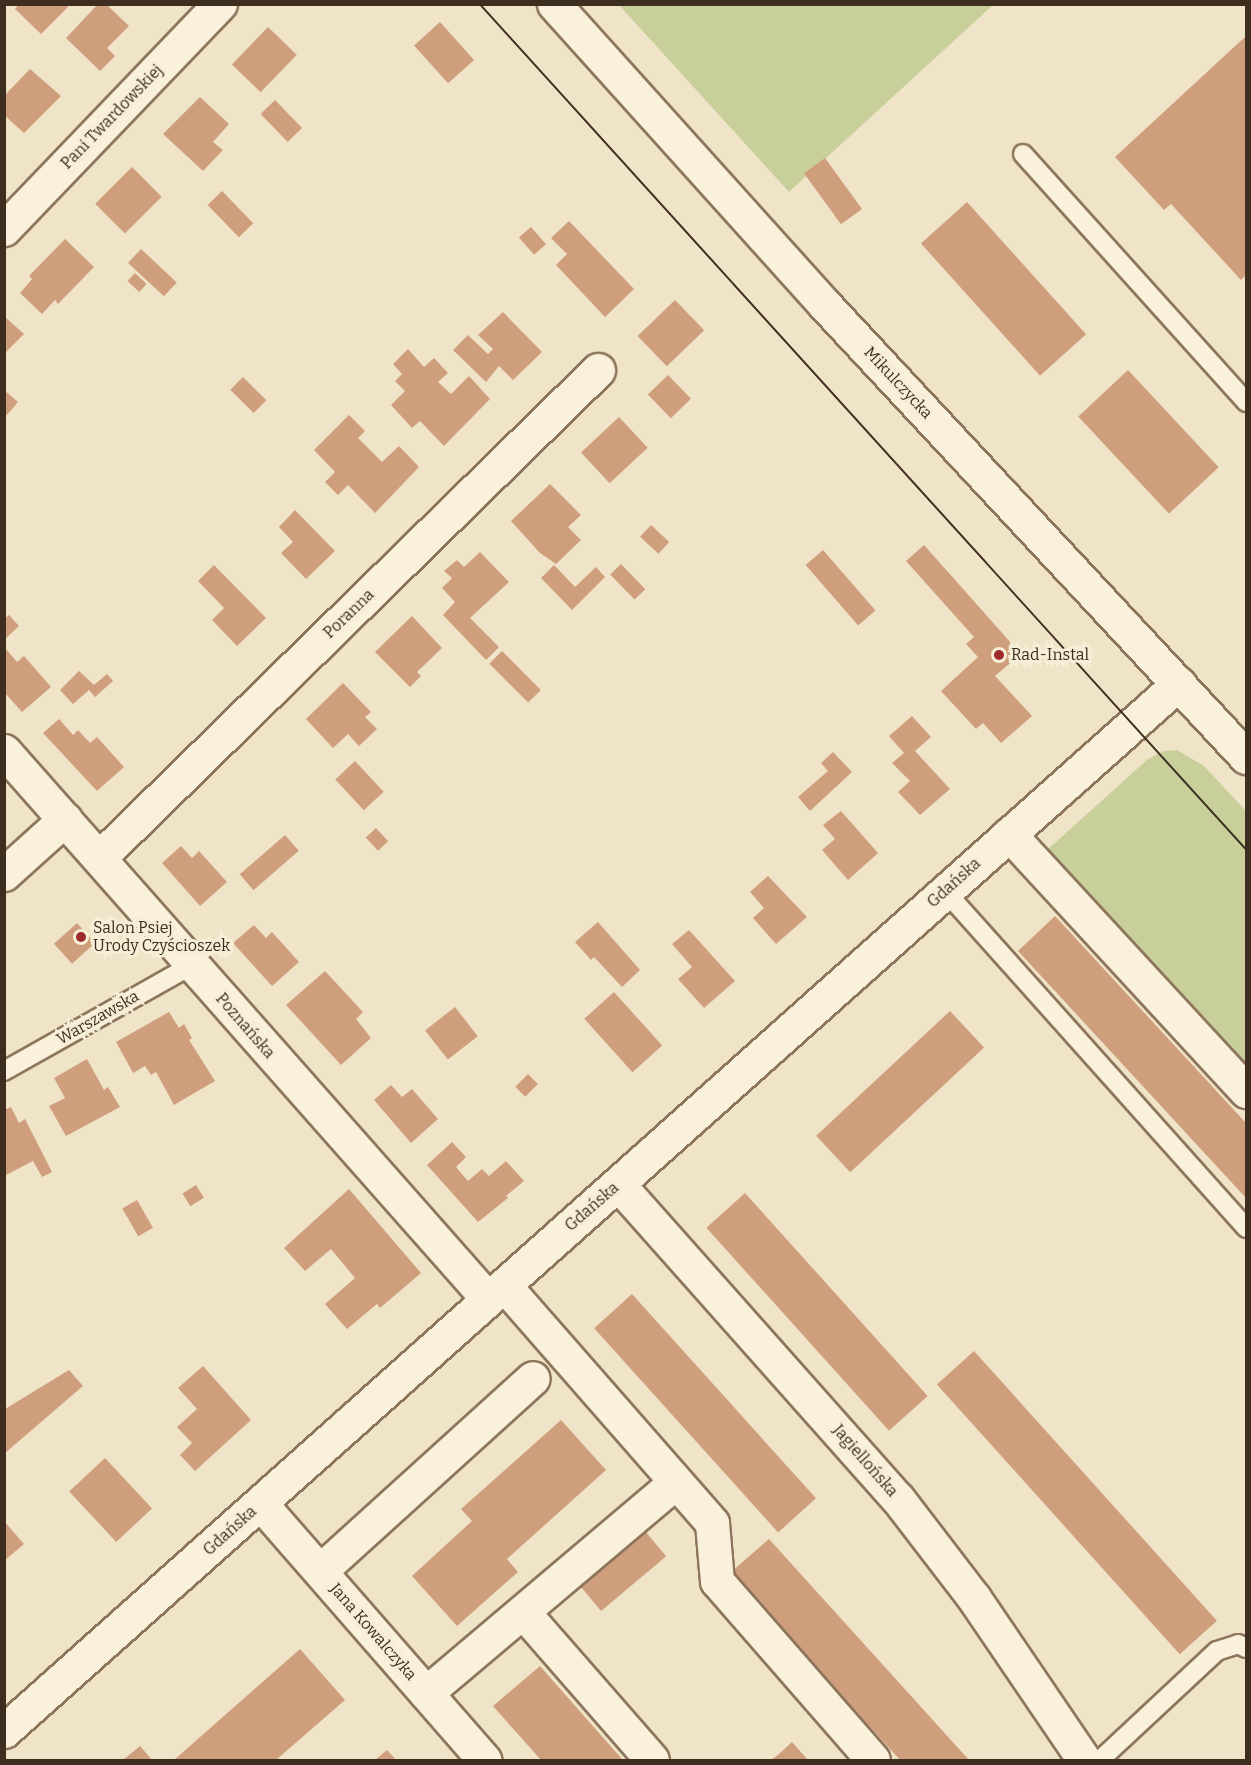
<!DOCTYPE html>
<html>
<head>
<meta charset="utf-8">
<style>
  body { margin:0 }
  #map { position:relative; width:1251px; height:1765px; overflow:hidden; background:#f0e4c8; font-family:Bitter,serif }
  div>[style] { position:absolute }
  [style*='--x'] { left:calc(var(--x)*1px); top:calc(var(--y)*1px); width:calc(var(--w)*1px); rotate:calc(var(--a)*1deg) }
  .green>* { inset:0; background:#c9cf9b }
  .building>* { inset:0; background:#cf9f7d; transform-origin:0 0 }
  .roads { filter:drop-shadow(2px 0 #8d765c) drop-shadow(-2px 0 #8d765c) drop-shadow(0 2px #8d765c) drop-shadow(0 -2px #8d765c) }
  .lane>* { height:18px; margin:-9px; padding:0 9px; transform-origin:9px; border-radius:9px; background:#faf1dc }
  .street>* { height:33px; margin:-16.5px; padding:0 16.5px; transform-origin:16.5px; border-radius:16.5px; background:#faf1dc }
  .secondary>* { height:33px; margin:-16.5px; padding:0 16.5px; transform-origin:16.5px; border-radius:16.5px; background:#faf1dc }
  .tram>* { height:1.5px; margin:-0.75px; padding:0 0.75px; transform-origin:0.75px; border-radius:0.75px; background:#3d2e20 }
  .dots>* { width:16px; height:16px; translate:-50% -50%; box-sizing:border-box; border:3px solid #f7eed8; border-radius:50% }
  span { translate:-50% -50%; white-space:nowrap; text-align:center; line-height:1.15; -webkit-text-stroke:6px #f7eed8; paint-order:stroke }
  .street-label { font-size:16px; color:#3d2e20 }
  .poi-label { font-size:16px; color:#3d2e20 }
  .left { translate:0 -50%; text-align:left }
  .frame { position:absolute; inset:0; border:6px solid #3d2e20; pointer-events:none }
</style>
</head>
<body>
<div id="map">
  <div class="green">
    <i style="clip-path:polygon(619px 5px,993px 5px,789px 192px)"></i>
    <i style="clip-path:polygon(1177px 750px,1204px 766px,1246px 811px,1246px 1088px,1036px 860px,1148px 759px,1164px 751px)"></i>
  </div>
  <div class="building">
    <i style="clip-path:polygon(19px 4px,66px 4px,68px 7px,41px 34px,15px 9px)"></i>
    <i style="clip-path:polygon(98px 4px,106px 4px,129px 26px,107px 48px,115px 56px,100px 71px,66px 38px)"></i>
    <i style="left:440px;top:22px;width:51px;height:35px;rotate:48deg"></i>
    <i style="left:268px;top:27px;width:40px;height:52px;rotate:44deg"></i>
    <i style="clip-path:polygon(1246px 36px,1246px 275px,1241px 280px,1171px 204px,1164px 210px,1115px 157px)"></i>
    <i style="clip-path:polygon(30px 69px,61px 96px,24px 133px,4px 115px,4px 96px)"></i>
    <i style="clip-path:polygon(200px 97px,229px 124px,213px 142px,223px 150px,203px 171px,163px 134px)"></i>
    <i style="left:275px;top:100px;width:39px;height:20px;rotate:46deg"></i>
    <i style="left:825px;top:158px;width:63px;height:26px;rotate:54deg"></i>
    <i style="left:132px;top:167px;width:42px;height:52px;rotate:45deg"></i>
    <i style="left:222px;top:191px;width:45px;height:20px;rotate:46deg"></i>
    <i style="left:967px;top:202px;width:178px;height:62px;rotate:48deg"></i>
    <i style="clip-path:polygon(569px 221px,634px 289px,605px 317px,556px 265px,567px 254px,551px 238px)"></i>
    <i style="left:531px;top:227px;width:23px;height:16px;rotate:49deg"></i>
    <i style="clip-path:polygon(65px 239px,94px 267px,58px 304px,55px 300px,42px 314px,20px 293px,32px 279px,29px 276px)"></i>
    <i style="left:141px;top:249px;width:49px;height:19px;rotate:43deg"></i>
    <i style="left:135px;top:273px;width:16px;height:11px;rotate:43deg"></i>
    <i style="left:675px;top:300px;width:42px;height:52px;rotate:46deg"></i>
    <i style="clip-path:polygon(503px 312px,542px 352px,513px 380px,499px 366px,486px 382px,453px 350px,468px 335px,488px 354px,493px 349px,478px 335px)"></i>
    <i style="clip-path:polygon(4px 316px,24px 334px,4px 354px)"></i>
    <i style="clip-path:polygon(408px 349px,424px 367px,434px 358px,448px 373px,438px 382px,451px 394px,469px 376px,490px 399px,444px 446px,420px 421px,412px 428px,391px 405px,405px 391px,395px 381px,402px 374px,393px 364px)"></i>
    <i style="left:1128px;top:370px;width:133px;height:68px;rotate:47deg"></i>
    <i style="left:668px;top:375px;width:33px;height:28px;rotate:46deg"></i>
    <i style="left:243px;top:377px;width:33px;height:18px;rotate:45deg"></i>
    <i style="clip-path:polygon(4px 390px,18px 402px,7px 415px,4px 413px)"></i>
    <i style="clip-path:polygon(349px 415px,365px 431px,358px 438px,382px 462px,399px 446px,419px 467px,375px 513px,348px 485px,338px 495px,325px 482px,335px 472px,314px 450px)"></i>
    <i style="left:619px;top:417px;width:42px;height:52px;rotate:47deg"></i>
    <i style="clip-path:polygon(550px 484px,581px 515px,568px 527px,581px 540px,556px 564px,540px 553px,511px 521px)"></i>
    <i style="clip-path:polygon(295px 510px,335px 551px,306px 579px,281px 553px,293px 542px,279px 527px)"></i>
    <i style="left:651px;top:525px;width:25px;height:16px;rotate:43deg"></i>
    <i style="clip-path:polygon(924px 545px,1021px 654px,995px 676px,1032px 716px,1001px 743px,983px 723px,976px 729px,941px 691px,978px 657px,966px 644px,974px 637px,906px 561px)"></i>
    <i style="left:823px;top:550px;width:80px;height:23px;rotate:49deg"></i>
    <i style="clip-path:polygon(480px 552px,509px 582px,470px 618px,499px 647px,486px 660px,443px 615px,455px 602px,442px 588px,452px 578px,444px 571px,457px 560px,464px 567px)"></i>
    <i style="left:621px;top:564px;width:35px;height:15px;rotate:46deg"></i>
    <i style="clip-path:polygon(214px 565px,266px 618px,237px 646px,212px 620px,224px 608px,198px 581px)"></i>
    <i style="clip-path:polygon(554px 565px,575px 587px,596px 567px,605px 577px,572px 610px,541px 578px)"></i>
    <i style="clip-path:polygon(9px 615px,19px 626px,4px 640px,4px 619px)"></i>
    <i style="clip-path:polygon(412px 616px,442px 648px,417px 672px,421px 676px,410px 687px,375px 652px)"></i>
    <i style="clip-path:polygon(6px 649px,17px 662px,24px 656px,51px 687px,22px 712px,4px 692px)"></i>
    <i style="left:502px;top:651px;width:55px;height:18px;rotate:45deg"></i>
    <i style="clip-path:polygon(79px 671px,94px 685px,107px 674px,113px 681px,95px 697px,89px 690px,73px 704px,60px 690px)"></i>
    <i style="clip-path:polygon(343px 683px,371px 712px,365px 717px,377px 729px,359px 746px,348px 734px,333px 748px,306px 719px)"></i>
    <i style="clip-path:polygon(912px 716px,931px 737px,915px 751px,950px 789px,920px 815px,898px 792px,910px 781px,892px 763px,904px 753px,889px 736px)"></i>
    <i style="clip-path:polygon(59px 719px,73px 735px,78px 730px,90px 743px,97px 737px,124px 767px,97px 791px,43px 733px)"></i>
    <i style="clip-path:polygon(833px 752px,852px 772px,810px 811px,798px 797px,828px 771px,821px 763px)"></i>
    <i style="left:355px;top:761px;width:42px;height:27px;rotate:47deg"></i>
    <i style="clip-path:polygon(841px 811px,878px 853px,848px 880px,822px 850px,835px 839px,823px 825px)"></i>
    <i style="left:376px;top:828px;width:18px;height:14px;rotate:47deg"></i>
    <i style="left:285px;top:835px;width:21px;height:60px;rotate:49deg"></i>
    <i style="clip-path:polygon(181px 846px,192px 858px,199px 851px,227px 882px,200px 906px,162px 863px)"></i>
    <i style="clip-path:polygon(768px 876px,807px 917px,776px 944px,753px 918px,764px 908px,750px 892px)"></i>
    <i style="clip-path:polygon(1055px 916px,1246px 1123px,1246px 1198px,1018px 951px)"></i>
    <i style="clip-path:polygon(598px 922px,640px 970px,622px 987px,594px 957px,591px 960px,575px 942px)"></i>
    <i style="left:77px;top:923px;width:27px;height:31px;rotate:48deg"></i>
    <i style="clip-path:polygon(254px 925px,266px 938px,272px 932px,299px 962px,272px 986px,233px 943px)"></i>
    <i style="clip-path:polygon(689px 930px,735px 981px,704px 1008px,678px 979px,692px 967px,672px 944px)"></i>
    <i style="clip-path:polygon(325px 971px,363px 1012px,356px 1019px,371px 1038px,341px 1065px,286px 1005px)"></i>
    <i style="left:614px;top:992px;width:72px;height:40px;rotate:48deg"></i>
    <i style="left:455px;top:1007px;width:37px;height:38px;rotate:52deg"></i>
    <i style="left:950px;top:1011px;width:50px;height:183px;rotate:47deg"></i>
    <i style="clip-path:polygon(169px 1012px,179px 1028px,184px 1024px,192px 1038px,189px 1040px,215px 1081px,174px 1105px,156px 1072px,151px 1075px,145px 1066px,133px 1073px,116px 1042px)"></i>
    <i style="clip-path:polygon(87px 1059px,104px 1090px,108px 1087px,120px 1107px,66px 1136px,49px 1106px,65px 1098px,54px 1078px)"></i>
    <i style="left:528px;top:1074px;width:14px;height:18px;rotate:45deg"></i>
    <i style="clip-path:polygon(391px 1085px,402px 1097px,412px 1089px,438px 1119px,411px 1143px,374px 1100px)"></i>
    <i style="clip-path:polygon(11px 1107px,19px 1123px,25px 1119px,52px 1172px,42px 1177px,33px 1161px,4px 1176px,4px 1110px)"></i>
    <i style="clip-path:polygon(452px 1142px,466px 1157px,456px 1167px,468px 1181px,482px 1169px,489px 1176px,506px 1161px,524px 1181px,506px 1196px,508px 1198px,478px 1222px,427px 1165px)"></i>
    <i style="left:196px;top:1185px;width:15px;height:16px;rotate:58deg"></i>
    <i style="clip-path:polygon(349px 1189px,421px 1273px,380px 1308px,377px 1304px,347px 1329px,325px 1304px,355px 1278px,331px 1249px,305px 1271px,284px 1248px)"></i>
    <i style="left:745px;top:1193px;width:273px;height:52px;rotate:48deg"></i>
    <i style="left:137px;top:1200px;width:32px;height:17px;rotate:60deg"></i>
    <i style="left:632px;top:1294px;width:275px;height:51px;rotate:48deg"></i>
    <i style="left:974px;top:1351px;width:363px;height:50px;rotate:48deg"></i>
    <i style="clip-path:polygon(203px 1366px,251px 1420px,195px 1471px,180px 1455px,192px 1443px,177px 1427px,197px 1409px,178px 1388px)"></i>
    <i style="clip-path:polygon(69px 1370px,83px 1386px,5px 1453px,5px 1409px)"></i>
    <i style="clip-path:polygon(561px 1420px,606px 1470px,507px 1559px,518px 1572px,457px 1626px,412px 1576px,472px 1521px,461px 1509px)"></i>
    <i style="left:105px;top:1458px;width:69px;height:49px;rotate:47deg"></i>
    <i style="clip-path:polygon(4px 1521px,24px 1544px,4px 1561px)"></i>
    <i style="left:645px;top:1531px;width:33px;height:85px;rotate:50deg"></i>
    <i style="clip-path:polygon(769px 1539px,969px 1760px,900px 1760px,829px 1682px,730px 1573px)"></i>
    <i style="clip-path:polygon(300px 1649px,345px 1700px,276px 1760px,174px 1760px)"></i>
    <i style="clip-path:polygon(540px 1666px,606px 1741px,623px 1760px,541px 1760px,493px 1706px)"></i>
    <i style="clip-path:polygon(792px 1742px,808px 1760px,771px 1760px,779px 1754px)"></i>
    <i style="clip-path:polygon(140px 1746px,152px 1760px,123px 1760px)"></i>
    <i style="clip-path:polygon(387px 1750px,396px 1760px,375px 1760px)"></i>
  </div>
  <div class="roads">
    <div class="lane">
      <i style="--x:1023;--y:154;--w:334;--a:48"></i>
      <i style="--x:945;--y:891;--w:452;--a:48.2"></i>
      <i style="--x:4;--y:1071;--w:216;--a:-29.4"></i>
      <i style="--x:1100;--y:1760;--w:160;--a:-43"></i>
      <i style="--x:1217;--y:1651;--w:22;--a:-18"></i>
      <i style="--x:1238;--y:1644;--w:9;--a:27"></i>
    </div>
    <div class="street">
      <i style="--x:4;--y:229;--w:312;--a:-46.2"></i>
      <i style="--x:4;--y:751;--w:731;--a:48.55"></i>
      <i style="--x:1009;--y:834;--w:350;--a:47.3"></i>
      <i style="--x:99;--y:858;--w:698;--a:-44.36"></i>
      <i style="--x:4;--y:874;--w:82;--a:-42"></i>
      <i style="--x:618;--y:1184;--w:421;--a:48.4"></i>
      <i style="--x:898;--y:1499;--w:125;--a:52.5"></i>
      <i style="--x:974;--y:1598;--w:196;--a:55.8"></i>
      <i style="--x:504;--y:1285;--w:316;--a:48.8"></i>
      <i style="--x:712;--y:1523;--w:58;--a:85.1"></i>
      <i style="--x:717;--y:1581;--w:237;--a:48.9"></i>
      <i style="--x:261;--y:1504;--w:340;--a:48.9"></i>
      <i style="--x:320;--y:1571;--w:287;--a:-42.2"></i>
      <i style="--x:523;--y:1612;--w:196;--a:48.9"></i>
      <i style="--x:426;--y:1693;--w:327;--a:-40.2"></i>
    </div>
    <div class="secondary">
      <i style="--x:554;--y:4;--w:405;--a:48"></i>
      <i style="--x:825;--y:305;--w:618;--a:47.03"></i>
      <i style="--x:4;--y:1731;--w:1574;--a:-41.73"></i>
    </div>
  </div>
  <div class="tram">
    <i style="--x:480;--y:4;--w:1141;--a:47.81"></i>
  </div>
  <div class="dots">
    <i style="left:999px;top:655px;background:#9e2a2b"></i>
    <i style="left:81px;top:937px;background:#9e2a2b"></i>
  </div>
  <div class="street-label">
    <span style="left:112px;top:117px;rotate:-46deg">Pani Twardowskiej</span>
    <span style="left:898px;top:383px;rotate:47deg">Mikulczycka</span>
    <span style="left:349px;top:614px;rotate:-44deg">Poranna</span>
    <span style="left:954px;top:883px;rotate:-42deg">Gdańska</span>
    <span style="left:98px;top:1018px;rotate:-30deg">Warszawska</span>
    <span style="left:245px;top:1026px;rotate:49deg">Poznańska</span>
    <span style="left:592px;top:1207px;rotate:-41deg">Gdańska</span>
    <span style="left:865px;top:1461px;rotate:49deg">Jagiellońska</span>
    <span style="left:230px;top:1531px;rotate:-42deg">Gdańska</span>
    <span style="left:373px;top:1632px;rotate:49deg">Jana Kowalczyka</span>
  </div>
  <div class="poi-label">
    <span class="left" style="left:1011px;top:655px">Rad-Instal</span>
    <span class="left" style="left:93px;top:937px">Salon Psiej<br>Urody Czyścioszek</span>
  </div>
  <div class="frame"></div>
</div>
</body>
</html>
